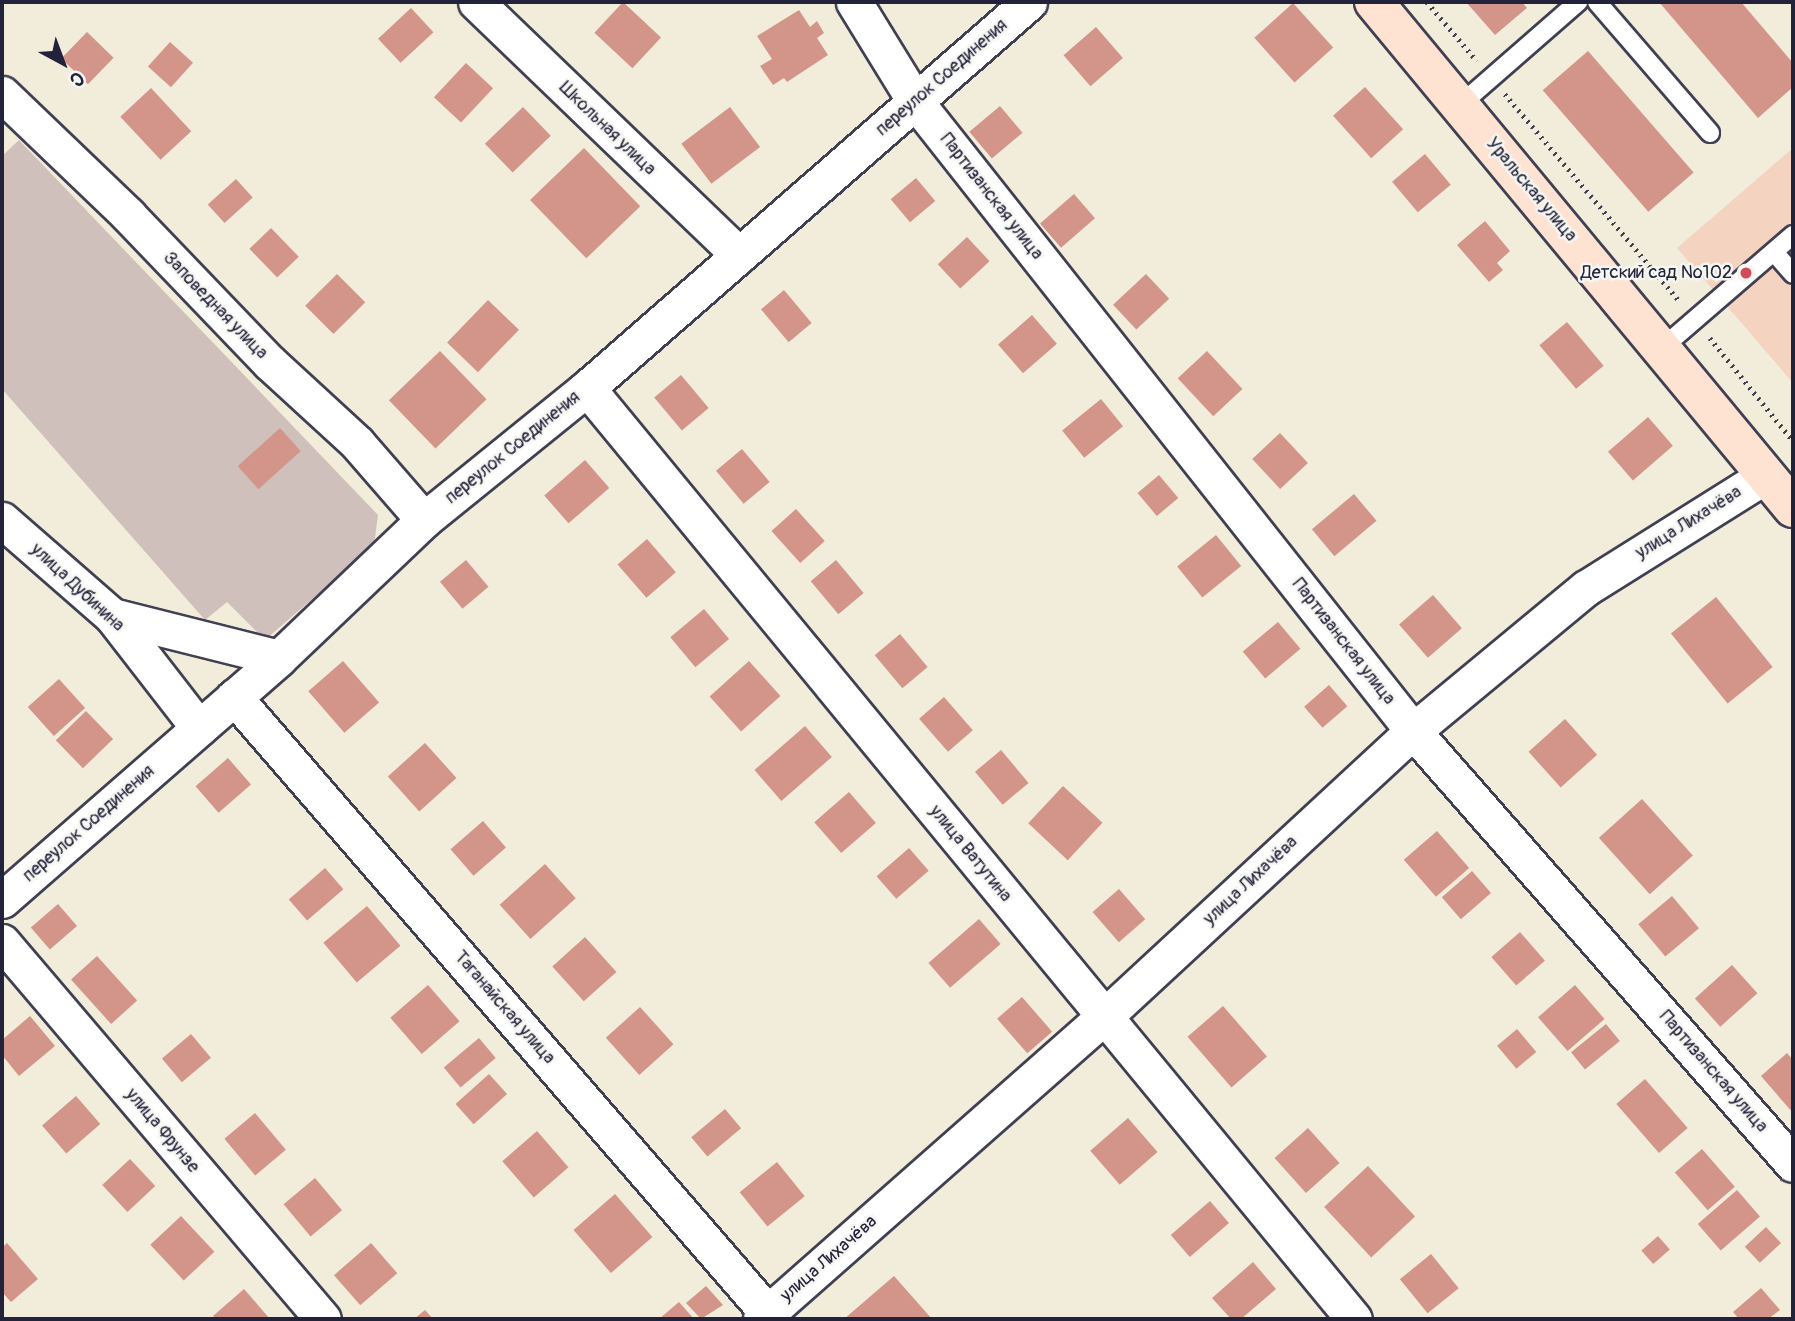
<!DOCTYPE html>
<html>
<head>
<meta charset="utf-8">
<style>
  body { margin:0 }
  #map { position:relative; width:1795px; height:1321px; overflow:hidden; background:#f2ecdb; font-family:Pangolin,sans-serif }
  div>[style] { position:absolute }
  [style*='--x'] { left:calc(var(--x)*1px); top:calc(var(--y)*1px); width:calc(var(--w)*1px); rotate:calc(var(--a)*1deg) }
  .built>* { inset:0; background:#f4d3c0 }
  .industrial>* { inset:0; background:#d0c0bc }
  .building>* { inset:0; background:#d39589; transform-origin:0 0 }
  .path>* { height:4.5px; margin-top:-2.25px; transform-origin:0; background:repeating-linear-gradient(90deg,#414053 0 2px,transparent 0 7px) }
  .roads { filter:drop-shadow(2px 0 #414053) drop-shadow(-2px 0 #414053) drop-shadow(0 2px #414053) drop-shadow(0 -2px #414053) }
  .lane>* { height:18px; margin:-9px; padding:0 9px; transform-origin:9px; border-radius:9px; background:#fff }
  .street>* { height:35px; margin:-17.5px; padding:0 17.5px; transform-origin:17.5px; border-radius:17.5px; background:#fff }
  .secondary>* { height:38px; margin:-19px; padding:0 19px; transform-origin:19px; border-radius:19px; background:#fee3d2 }
  .dots>* { width:19px; height:19px; translate:-50% -50%; box-sizing:border-box; border:4px solid #f6f6f2; border-radius:50% }
  span { translate:-50% -50%; white-space:nowrap; text-align:center; line-height:1.15; -webkit-text-stroke:5px #f6f6f2; paint-order:stroke }
  .street-label { font-size:18px; color:#22223b }
  .poi-label { font-size:18px; color:#22223b }
  .right { translate:-100% -50%; text-align:right }
  .frame { position:absolute; inset:0; border:4px solid #22223b; pointer-events:none }
  .north { position:absolute; left:28px; top:28px; width:70px; height:70px; -webkit-text-stroke:5px #f6f6f2; paint-order:stroke; rotate:139deg; font-size:19px; font-weight:700; line-height:28px; text-align:center; color:#22223b }
  .north::after { content:''; display:block; margin:auto; width:24px; height:32px; background:#22223b; clip-path:polygon(50% 0,100% 100%,50% 72%,0 100%) }
</style>
</head>
<body>
<div id="map">
  <div class="built">
    <i style="clip-path:polygon(1793px 148px,1793px 383px,1677px 248px)"></i>
  </div>
  <div class="industrial">
    <i style="clip-path:polygon(19px 140px,378px 515px,374px 545px,265px 640px,227px 602px,205px 620px,2px 389px,2px 156px)"></i>
  </div>
  <div class="building">
    <i style="left:623px;top:2px;width:52px;height:42px;rotate:43deg"></i>
    <i style="clip-path:polygon(1466px 2px,1522px 2px,1527px 8px,1495px 35px)"></i>
    <i style="clip-path:polygon(1659px 2px,1741px 2px,1793px 63px,1793px 87px,1758px 118px)"></i>
    <i style="left:1293px;top:3px;width:60px;height:52px;rotate:48deg"></i>
    <i style="left:411px;top:8px;width:33px;height:45px;rotate:47deg"></i>
    <i style="clip-path:polygon(799px 10px,810px 27px,817px 21px,824px 33px,817px 38px,828px 55px,787px 82px,784px 78px,773px 85px,760px 66px,772px 59px,757px 36px)"></i>
    <i style="left:1096px;top:27px;width:41px;height:43px;rotate:49deg"></i>
    <i style="left:87px;top:32px;width:37px;height:37px;rotate:44deg"></i>
    <i style="left:170px;top:42px;width:31px;height:33px;rotate:42deg"></i>
    <i style="left:1588px;top:51px;width:161px;height:60px;rotate:49deg"></i>
    <i style="left:466px;top:63px;width:37px;height:47px;rotate:43deg"></i>
    <i style="left:1365px;top:87px;width:57px;height:43px;rotate:48deg"></i>
    <i style="left:151px;top:88px;width:59px;height:42px;rotate:47deg"></i>
    <i style="left:1000px;top:106px;width:35px;height:40px;rotate:50deg"></i>
    <i style="left:523px;top:107px;width:40px;height:53px;rotate:46deg"></i>
    <i style="left:730px;top:107px;width:50px;height:61px;rotate:53deg"></i>
    <i style="left:584px;top:148px;width:81px;height:75px;rotate:46deg"></i>
    <i style="left:1425px;top:154px;width:40px;height:43px;rotate:50deg"></i>
    <i style="left:916px;top:178px;width:30px;height:33px;rotate:50deg"></i>
    <i style="left:236px;top:179px;width:25px;height:38px;rotate:48deg"></i>
    <i style="left:1074px;top:194px;width:32px;height:45px;rotate:49deg"></i>
    <i style="clip-path:polygon(1485px 221px,1510px 251px,1497px 263px,1503px 270px,1489px 282px,1457px 245px)"></i>
    <i style="left:271px;top:228px;width:40px;height:30px;rotate:46deg"></i>
    <i style="left:967px;top:237px;width:33px;height:40px;rotate:47deg"></i>
    <i style="left:337px;top:274px;width:40px;height:45px;rotate:45deg"></i>
    <i style="left:1146px;top:274px;width:34px;height:45px;rotate:47deg"></i>
    <i style="left:784px;top:290px;width:43px;height:30px;rotate:50deg"></i>
    <i style="left:488px;top:300px;width:43px;height:59px;rotate:44deg"></i>
    <i style="left:1032px;top:315px;width:38px;height:45px;rotate:49deg"></i>
    <i style="left:1567px;top:322px;width:57px;height:36px;rotate:50deg"></i>
    <i style="left:440px;top:351px;width:67px;height:71px;rotate:46deg"></i>
    <i style="left:1207px;top:351px;width:52px;height:40px;rotate:47deg"></i>
    <i style="left:681px;top:375px;width:43px;height:35px;rotate:50deg"></i>
    <i style="left:1101px;top:399px;width:35px;height:50px;rotate:51deg"></i>
    <i style="left:1648px;top:417px;width:38px;height:53px;rotate:49deg"></i>
    <i style="left:280px;top:428px;width:31px;height:57px;rotate:48deg"></i>
    <i style="left:1280px;top:433px;width:41px;height:38px;rotate:47deg"></i>
    <i style="left:742px;top:449px;width:43px;height:34px;rotate:50deg"></i>
    <i style="left:585px;top:460px;width:37px;height:54px;rotate:49deg"></i>
    <i style="left:1159px;top:475px;width:30px;height:28px;rotate:50deg"></i>
    <i style="left:1354px;top:494px;width:35px;height:55px;rotate:50deg"></i>
    <i style="left:796px;top:509px;width:43px;height:33px;rotate:48deg"></i>
    <i style="left:1216px;top:535px;width:40px;height:50px;rotate:51deg"></i>
    <i style="left:647px;top:539px;width:44px;height:39px;rotate:49deg"></i>
    <i style="left:466px;top:560px;width:35px;height:34px;rotate:50deg"></i>
    <i style="left:836px;top:560px;width:43px;height:33px;rotate:50deg"></i>
    <i style="left:1433px;top:595px;width:44px;height:45px;rotate:49deg"></i>
    <i style="left:1716px;top:597px;width:90px;height:58px;rotate:51deg"></i>
    <i style="left:704px;top:609px;width:39px;height:44px;rotate:50deg"></i>
    <i style="left:1278px;top:622px;width:35px;height:46px;rotate:50deg"></i>
    <i style="left:900px;top:634px;width:43px;height:33px;rotate:50deg"></i>
    <i style="left:343px;top:661px;width:55px;height:46px;rotate:49deg"></i>
    <i style="left:749px;top:661px;width:47px;height:53px;rotate:48deg"></i>
    <i style="left:59px;top:679px;width:39px;height:42px;rotate:48deg"></i>
    <i style="left:1329px;top:685px;width:28px;height:33px;rotate:49deg"></i>
    <i style="left:944px;top:697px;width:44px;height:33px;rotate:49deg"></i>
    <i style="left:86px;top:711px;width:39px;height:42px;rotate:46deg"></i>
    <i style="left:1565px;top:719px;width:48px;height:49px;rotate:48deg"></i>
    <i style="left:805px;top:726px;width:41px;height:67px;rotate:49deg"></i>
    <i style="left:425px;top:743px;width:47px;height:50px;rotate:48deg"></i>
    <i style="left:1001px;top:750px;width:43px;height:34px;rotate:50deg"></i>
    <i style="left:228px;top:758px;width:35px;height:43px;rotate:49deg"></i>
    <i style="left:1063px;top:786px;width:54px;height:51px;rotate:43deg"></i>
    <i style="left:849px;top:792px;width:41px;height:46px;rotate:49deg"></i>
    <i style="left:1642px;top:799px;width:76px;height:58px;rotate:48deg"></i>
    <i style="left:483px;top:821px;width:35px;height:43px;rotate:49deg"></i>
    <i style="left:1437px;top:831px;width:49px;height:44px;rotate:49deg"></i>
    <i style="left:909px;top:848px;width:30px;height:43px;rotate:49deg"></i>
    <i style="left:545px;top:864px;width:46px;height:61px;rotate:48deg"></i>
    <i style="left:325px;top:868px;width:28px;height:48px;rotate:49deg"></i>
    <i style="left:1472px;top:871px;width:29px;height:40px;rotate:49deg"></i>
    <i style="left:1119px;top:889px;width:40px;height:35px;rotate:49deg"></i>
    <i style="left:1672px;top:896px;width:42px;height:44px;rotate:50deg"></i>
    <i style="left:58px;top:904px;width:29px;height:36px;rotate:49deg"></i>
    <i style="left:367px;top:906px;width:52px;height:57px;rotate:50deg"></i>
    <i style="left:979px;top:919px;width:33px;height:67px;rotate:49deg"></i>
    <i style="left:1520px;top:932px;width:38px;height:38px;rotate:49deg"></i>
    <i style="left:585px;top:937px;width:47px;height:44px;rotate:48deg"></i>
    <i style="left:97px;top:956px;width:60px;height:35px;rotate:48deg"></i>
    <i style="left:1732px;top:965px;width:38px;height:50px;rotate:48deg"></i>
    <i style="left:428px;top:985px;width:48px;height:50px;rotate:49deg"></i>
    <i style="left:1575px;top:985px;width:45px;height:49px;rotate:49deg"></i>
    <i style="left:1022px;top:997px;width:46px;height:33px;rotate:49deg"></i>
    <i style="left:1223px;top:1006px;width:67px;height:47px;rotate:49deg"></i>
    <i style="left:640px;top:1007px;width:50px;height:46px;rotate:48deg"></i>
    <i style="clip-path:polygon(30px 1016px,55px 1046px,19px 1076px,2px 1055px,2px 1040px)"></i>
    <i style="left:1606px;top:1024px;width:22px;height:45px;rotate:51deg"></i>
    <i style="left:1517px;top:1029px;width:30px;height:26px;rotate:50deg"></i>
    <i style="left:191px;top:1034px;width:31px;height:38px;rotate:50deg"></i>
    <i style="left:479px;top:1038px;width:26px;height:46px;rotate:50deg"></i>
    <i style="clip-path:polygon(1787px 1053px,1793px 1060px,1793px 1113px,1761px 1076px)"></i>
    <i style="left:489px;top:1074px;width:27px;height:45px;rotate:48deg"></i>
    <i style="left:1645px;top:1079px;width:65px;height:38px;rotate:49deg"></i>
    <i style="left:76px;top:1096px;width:37px;height:45px;rotate:49deg"></i>
    <i style="left:725px;top:1109px;width:25px;height:44px;rotate:50deg"></i>
    <i style="left:255px;top:1113px;width:48px;height:40px;rotate:50deg"></i>
    <i style="left:1128px;top:1118px;width:45px;height:50px;rotate:49deg"></i>
    <i style="left:1308px;top:1128px;width:47px;height:45px;rotate:48deg"></i>
    <i style="left:537px;top:1131px;width:48px;height:46px;rotate:49deg"></i>
    <i style="left:1702px;top:1149px;width:50px;height:36px;rotate:49deg"></i>
    <i style="left:130px;top:1159px;width:37px;height:38px;rotate:47deg"></i>
    <i style="left:777px;top:1162px;width:44px;height:48px;rotate:51deg"></i>
    <i style="left:1368px;top:1166px;width:69px;height:60px;rotate:47deg"></i>
    <i style="left:315px;top:1178px;width:42px;height:41px;rotate:50deg"></i>
    <i style="left:1737px;top:1190px;width:35px;height:52px;rotate:49deg"></i>
    <i style="left:615px;top:1194px;width:57px;height:55px;rotate:49deg"></i>
    <i style="left:1210px;top:1201px;width:29px;height:52px;rotate:49deg"></i>
    <i style="left:181px;top:1216px;width:49px;height:42px;rotate:47deg"></i>
    <i style="left:1766px;top:1227px;width:22px;height:29px;rotate:47deg"></i>
    <i style="left:1658px;top:1236px;width:18px;height:22px;rotate:49deg"></i>
    <i style="clip-path:polygon(7px 1243px,38px 1279px,11px 1302px,2px 1292px,2px 1248px)"></i>
    <i style="left:371px;top:1243px;width:40px;height:49px;rotate:49deg"></i>
    <i style="left:1431px;top:1254px;width:44px;height:40px;rotate:51deg"></i>
    <i style="clip-path:polygon(1253px 1262px,1276px 1289px,1241px 1319px,1231px 1319px,1212px 1298px)"></i>
    <i style="clip-path:polygon(894px 1276px,932px 1319px,844px 1319px)"></i>
    <i style="clip-path:polygon(706px 1286px,723px 1305px,701px 1319px,686px 1303px)"></i>
    <i style="clip-path:polygon(1761px 1288px,1780px 1310px,1768px 1319px,1739px 1319px,1733px 1312px)"></i>
    <i style="clip-path:polygon(244px 1289px,270px 1319px,215px 1319px,213px 1316px)"></i>
    <i style="clip-path:polygon(679px 1302px,694px 1319px,659px 1319px)"></i>
    <i style="clip-path:polygon(425px 1310px,433px 1319px,414px 1319px)"></i>
  </div>
  <div class="path">
    <i style="--x:1427;--y:2;--w:77;--a:49.7"></i>
    <i style="--x:1505;--y:94;--w:272;--a:49.9"></i>
    <i style="--x:1710;--y:338;--w:132;--a:51.1"></i>
  </div>
  <div class="roads">
    <div class="lane">
      <i style="--x:1597;--y:2;--w:173;--a:49.2"></i>
      <i style="--x:1460;--y:105;--w:157;--a:-41.1"></i>
      <i style="--x:1774;--y:252;--w:29;--a:49"></i>
      <i style="--x:1662;--y:348;--w:173;--a:-40.8"></i>
    </div>
    <div class="street">
      <i style="--x:476;--y:2;--w:365;--a:43.9"></i>
      <i style="--x:854;--y:2;--w:116;--a:58.4"></i>
      <i style="--x:915;--y:101;--w:803;--a:51.67"></i>
      <i style="--x:1413;--y:731;--w:576;--a:48.73"></i>
      <i style="--x:2;--y:94;--w:175;--a:43.8"></i>
      <i style="--x:128;--y:215;--w:204;--a:46.2"></i>
      <i style="--x:269;--y:362;--w:120;--a:42.6"></i>
      <i style="--x:357;--y:443;--w:102;--a:49"></i>
      <i style="--x:587;--y:388;--w:1206;--a:50.52"></i>
      <i style="--x:2;--y:520;--w:146;--a:41.1"></i>
      <i style="--x:112;--y:616;--w:142;--a:52.2"></i>
      <i style="--x:112;--y:616;--w:172;--a:14.1"></i>
      <i style="--x:234;--y:697;--w:823;--a:49.09"></i>
      <i style="--x:2;--y:900;--w:368;--a:-41.1"></i>
      <i style="--x:279;--y:658;--w:200;--a:-43.6"></i>
      <i style="--x:424;--y:520;--w:210;--a:-39"></i>
      <i style="--x:587;--y:388;--w:587;--a:-41.13"></i>
      <i style="--x:2;--y:942;--w:495;--a:49.6"></i>
      <i style="--x:761;--y:1319;--w:457;--a:-41.4"></i>
      <i style="--x:1104;--y:1017;--w:421;--a:-42.8"></i>
      <i style="--x:1413;--y:731;--w:224;--a:-39.6"></i>
      <i style="--x:1586;--y:588;--w:213;--a:-32.1"></i>
    </div>
    <div class="secondary">
      <i style="--x:1374;--y:2;--w:657;--a:50.37"></i>
    </div>
  </div>
  <div class="dots">
    <i style="left:1746px;top:273px;background:#d1495b"></i>
  </div>
  <div class="street-label">
    <span style="left:942px;top:78px;rotate:-41deg">переулок Соединения</span>
    <span style="left:607px;top:129px;rotate:44deg">Школьная улица</span>
    <span style="left:1531px;top:190px;rotate:50deg">Уральская улица</span>
    <span style="left:991px;top:197px;rotate:52deg">Партизанская улица</span>
    <span style="left:215px;top:306px;rotate:46deg">Заповедная улица</span>
    <span style="left:513px;top:448px;rotate:-39deg">переулок Соединения</span>
    <span style="left:1689px;top:523px;rotate:-32deg">улица Лихачёва</span>
    <span style="left:77px;top:588px;rotate:43deg">улица Дубинина</span>
    <span style="left:1343px;top:642px;rotate:52deg">Партизанская улица</span>
    <span style="left:89px;top:824px;rotate:-41deg">переулок Соединения</span>
    <span style="left:970px;top:854px;rotate:51deg">улица Ватутина</span>
    <span style="left:1251px;top:881px;rotate:-43deg">улица Лихачёва</span>
    <span style="left:504px;top:1008px;rotate:49deg">Таганайская улица</span>
    <span style="left:1713px;top:1072px;rotate:49deg">Партизанская улица</span>
    <span style="left:162px;top:1131px;rotate:50deg">улица Фрунзе</span>
    <span style="left:829px;top:1259px;rotate:-41deg">улица Лихачёва</span>
  </div>
  <div class="poi-label">
    <span class="right" style="left:1732px;top:273px">Детский сад №102</span>
  </div>
  <div class="frame"></div>
  <div class="north">С</div>
</div>
</body>
</html>
